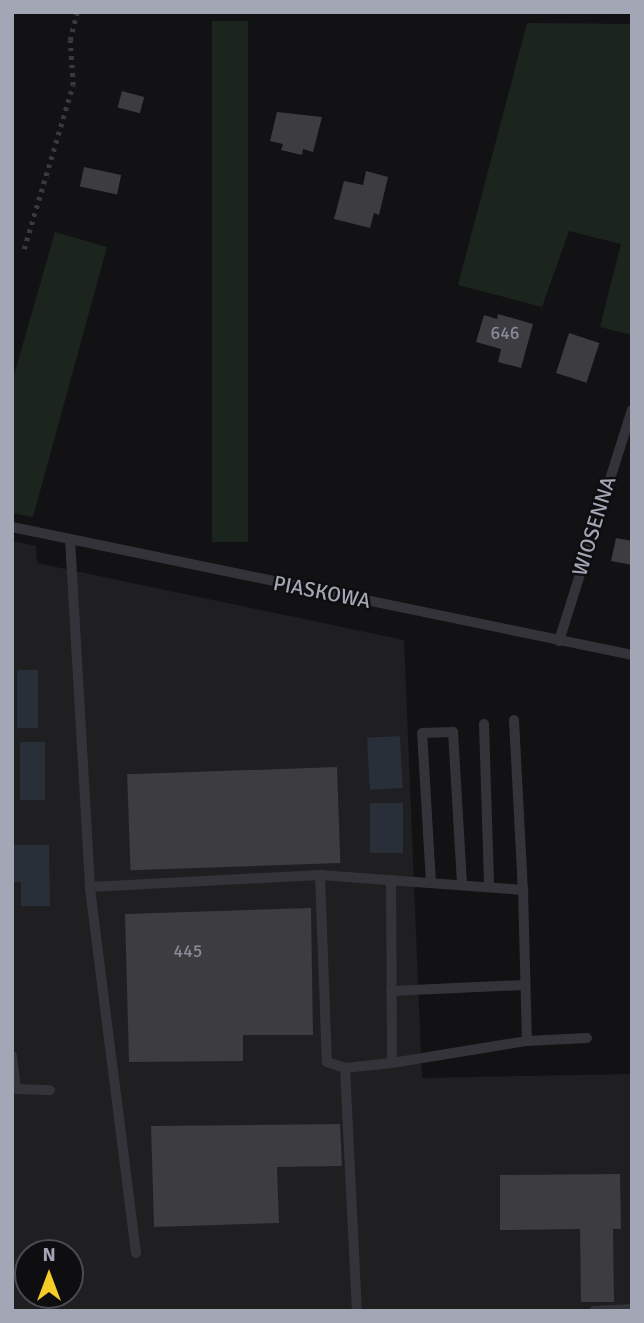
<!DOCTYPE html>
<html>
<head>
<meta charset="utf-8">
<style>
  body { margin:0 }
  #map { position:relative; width:644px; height:1323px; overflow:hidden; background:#121214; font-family:Signika,sans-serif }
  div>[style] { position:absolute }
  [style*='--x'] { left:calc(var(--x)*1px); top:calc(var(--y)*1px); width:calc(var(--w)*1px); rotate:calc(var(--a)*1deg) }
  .built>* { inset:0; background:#1f1e21 }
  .green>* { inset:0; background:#1c241e; transform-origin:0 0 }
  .water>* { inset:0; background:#282f38; transform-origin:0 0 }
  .building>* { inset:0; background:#3c3c41; transform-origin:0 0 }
  .path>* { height:4.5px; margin-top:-2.25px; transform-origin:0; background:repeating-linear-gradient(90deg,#393a40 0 3.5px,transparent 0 8.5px) }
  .service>* { height:10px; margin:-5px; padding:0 5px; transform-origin:5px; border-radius:5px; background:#333339 }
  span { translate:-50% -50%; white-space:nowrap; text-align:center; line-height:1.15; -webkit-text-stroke:5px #0e0d0f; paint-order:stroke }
  .number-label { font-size:18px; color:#898c98 }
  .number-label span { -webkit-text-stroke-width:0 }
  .street-label { font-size:21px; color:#a3a6b5 }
  .frame { position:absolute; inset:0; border:14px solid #a3a6b5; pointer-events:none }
  .north { position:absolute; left:14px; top:1239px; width:70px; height:70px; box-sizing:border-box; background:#0e0d0f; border:2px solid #4a4a51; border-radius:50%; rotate:0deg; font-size:19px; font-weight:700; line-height:28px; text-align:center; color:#a3a6b5 }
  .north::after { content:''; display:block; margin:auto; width:24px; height:32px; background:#f6cc29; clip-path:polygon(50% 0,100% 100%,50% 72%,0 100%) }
</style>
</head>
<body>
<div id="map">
  <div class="built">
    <i style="clip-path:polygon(evenodd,12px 541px,36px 546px,37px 563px,404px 640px,422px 1078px,632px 1074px,632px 1311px,12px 1311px,12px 541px,28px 1253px,70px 1253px,70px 1295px,28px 1295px,28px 1253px)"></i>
  </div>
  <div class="green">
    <i style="left:212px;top:21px;width:36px;height:521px"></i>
    <i style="clip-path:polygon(527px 23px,632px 24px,632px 335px,600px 327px,621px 244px,569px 231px,542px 307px,458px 285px)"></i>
    <i style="clip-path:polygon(55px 232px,107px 247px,33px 517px,12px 513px,12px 382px)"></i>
  </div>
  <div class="water">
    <i style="left:17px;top:670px;width:21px;height:58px"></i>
    <i style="left:400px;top:736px;width:52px;height:33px;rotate:87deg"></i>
    <i style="left:20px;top:742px;width:25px;height:58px"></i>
    <i style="left:370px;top:803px;width:33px;height:50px"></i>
    <i style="clip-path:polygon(12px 845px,49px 845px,50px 906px,21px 906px,21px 882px,12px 882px)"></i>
  </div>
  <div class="building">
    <i style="left:122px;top:91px;width:23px;height:17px;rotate:15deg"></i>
    <i style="clip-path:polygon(277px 112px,322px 117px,313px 152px,303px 149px,302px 155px,281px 150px,283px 144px,270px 141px)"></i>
    <i style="left:84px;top:167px;width:38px;height:20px;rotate:12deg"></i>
    <i style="clip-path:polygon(366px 171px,388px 177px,379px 215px,374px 213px,370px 228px,334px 219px,344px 181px,363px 185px)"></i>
    <i style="clip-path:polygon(498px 314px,533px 324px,521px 368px,498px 362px,501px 349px,476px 342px,484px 315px,497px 319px)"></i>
    <i style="left:569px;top:333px;width:32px;height:42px;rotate:18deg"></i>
    <i style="clip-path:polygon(616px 538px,632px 541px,632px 565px,611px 561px)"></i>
    <i style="left:337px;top:767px;width:96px;height:210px;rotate:88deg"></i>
    <i style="clip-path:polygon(311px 908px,313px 1035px,243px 1035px,243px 1061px,129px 1062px,125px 914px)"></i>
    <i style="clip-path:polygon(340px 1124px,342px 1166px,277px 1167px,279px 1223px,154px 1227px,151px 1126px)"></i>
    <i style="clip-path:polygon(620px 1174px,621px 1229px,613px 1229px,614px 1302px,581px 1302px,580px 1229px,500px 1230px,500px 1175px)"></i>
  </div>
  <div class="path">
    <i style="--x:24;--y:249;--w:171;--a:-73.4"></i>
    <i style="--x:73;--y:85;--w:45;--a:-93.8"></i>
    <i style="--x:70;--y:40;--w:29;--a:-76"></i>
  </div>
  <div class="service">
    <i style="--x:12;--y:527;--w:633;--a:11.66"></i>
    <i style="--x:70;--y:539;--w:349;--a:86.7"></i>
    <i style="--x:559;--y:641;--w:242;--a:-72.5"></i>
    <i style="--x:514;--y:720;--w:170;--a:87"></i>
    <i style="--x:484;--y:724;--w:163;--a:88.2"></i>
    <i style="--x:320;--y:875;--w:187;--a:87.9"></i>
    <i style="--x:327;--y:1062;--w:19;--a:18"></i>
    <i style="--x:345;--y:1068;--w:243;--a:87.2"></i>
    <i style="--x:431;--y:883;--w:150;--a:-93.4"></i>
    <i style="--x:422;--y:733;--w:31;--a:-2"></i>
    <i style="--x:453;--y:732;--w:153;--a:86.6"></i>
    <i style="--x:391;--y:991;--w:134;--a:-2.6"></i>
    <i style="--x:12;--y:1056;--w:33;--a:83"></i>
    <i style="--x:16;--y:1089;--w:34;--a:2"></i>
    <i style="--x:392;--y:1063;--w:137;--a:-9.3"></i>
    <i style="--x:345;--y:1068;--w:47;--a:-6.1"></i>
    <i style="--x:392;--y:1063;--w:183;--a:-90.3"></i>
    <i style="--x:136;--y:1253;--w:369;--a:-97.2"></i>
    <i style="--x:90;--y:887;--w:230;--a:-3"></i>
    <i style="--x:320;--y:875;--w:204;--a:4.2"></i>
    <i style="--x:523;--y:890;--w:151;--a:88.5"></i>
    <i style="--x:527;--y:1041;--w:60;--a:-2.9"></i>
    <i style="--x:594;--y:1311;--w:38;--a:-3"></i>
  </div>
  <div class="number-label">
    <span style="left:505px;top:333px">646</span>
    <span style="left:188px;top:951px">445</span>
  </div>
  <div class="street-label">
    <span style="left:594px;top:526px;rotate:-73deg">WIOSENNA</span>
    <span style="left:322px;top:592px;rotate:11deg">PIASKOWA</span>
  </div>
  <div class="frame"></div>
  <div class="north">N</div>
</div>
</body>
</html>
